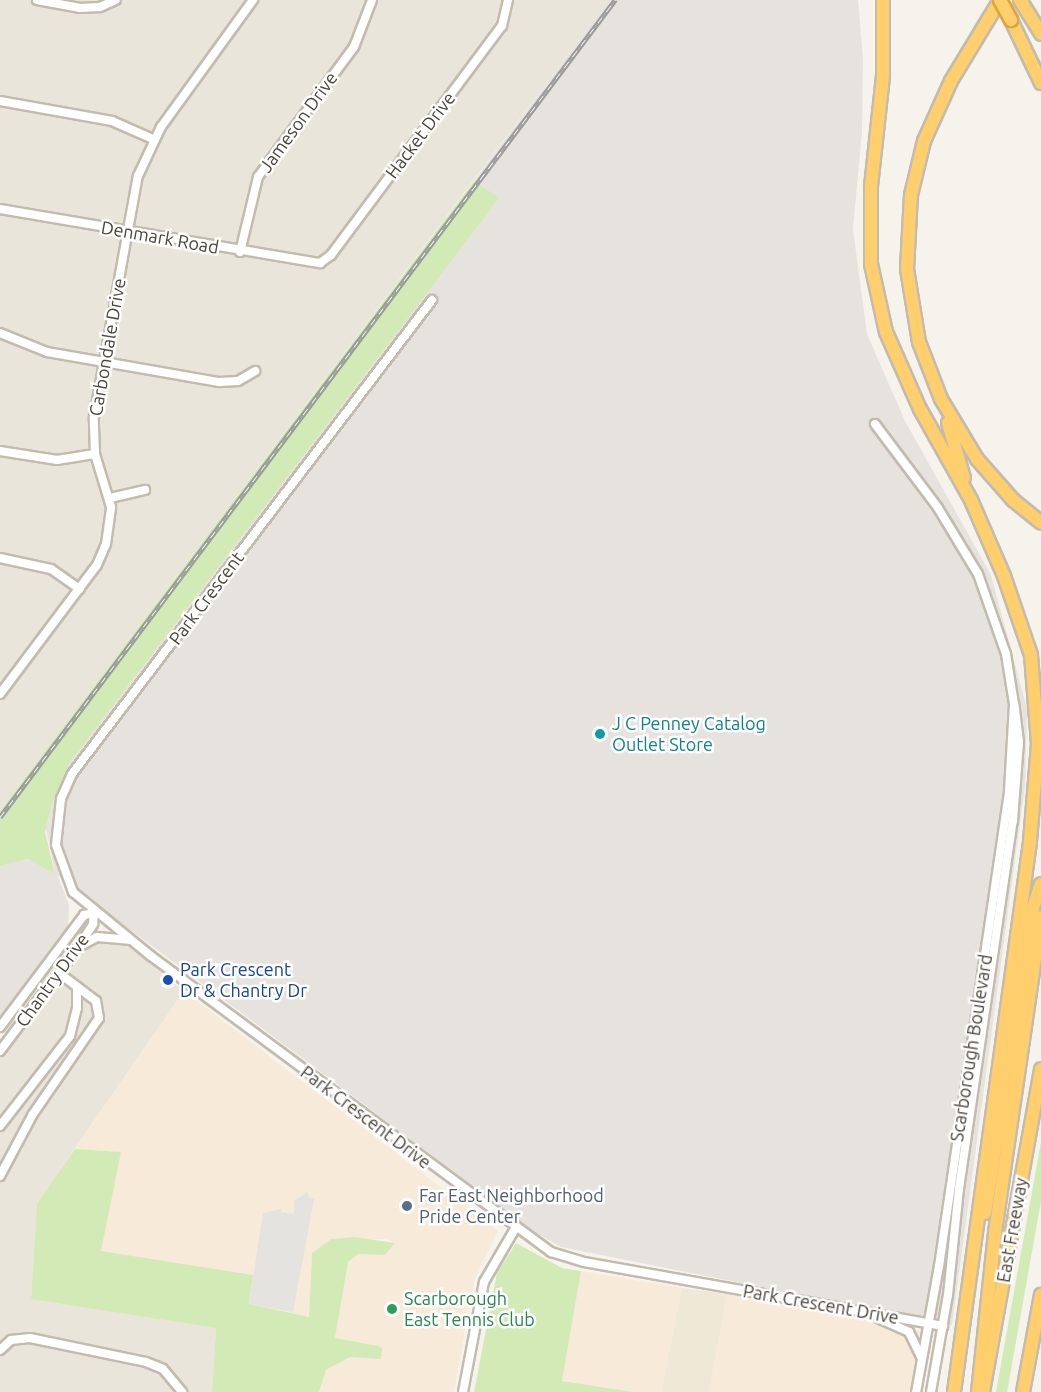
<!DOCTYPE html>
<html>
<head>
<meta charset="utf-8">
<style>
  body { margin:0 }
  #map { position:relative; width:1041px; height:1392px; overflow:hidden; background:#f6f3ec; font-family:Ubuntu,sans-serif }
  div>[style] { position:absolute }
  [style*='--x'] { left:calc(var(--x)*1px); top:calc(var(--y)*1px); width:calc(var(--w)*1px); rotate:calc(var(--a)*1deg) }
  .residential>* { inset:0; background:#eae5da }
  .commercial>* { inset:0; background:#f7ead8 }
  .industrial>* { inset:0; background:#e6e2dd }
  .education>* { inset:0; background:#efe8d6 }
  .green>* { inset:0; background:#d2eab5 }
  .parking>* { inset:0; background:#e5e3e0 }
  .roads { filter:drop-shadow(2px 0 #c2bbae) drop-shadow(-2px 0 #c2bbae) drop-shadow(0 2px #c2bbae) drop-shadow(0 -2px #c2bbae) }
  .minor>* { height:8px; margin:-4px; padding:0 4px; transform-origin:4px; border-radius:4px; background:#fff }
  .highway>* { height:12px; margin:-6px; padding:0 6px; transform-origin:6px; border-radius:6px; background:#ffcf6e }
  .rail>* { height:4.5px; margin-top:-2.25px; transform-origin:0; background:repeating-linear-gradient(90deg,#fff 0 7px,#9a9a9a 0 14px); box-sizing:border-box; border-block:2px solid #9a9a9a }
  .bridges { filter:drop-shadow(2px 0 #e0a43c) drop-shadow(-2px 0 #e0a43c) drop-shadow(0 2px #e0a43c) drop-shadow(0 -2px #e0a43c) }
  .highway-bridge>* { height:12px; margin:-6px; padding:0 6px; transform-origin:6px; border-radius:6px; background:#ffcf6e }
  .dots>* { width:16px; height:16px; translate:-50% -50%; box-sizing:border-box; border:3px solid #fff; border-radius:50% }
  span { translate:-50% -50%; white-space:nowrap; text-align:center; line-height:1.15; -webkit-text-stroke:5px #fff; paint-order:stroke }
  .street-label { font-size:18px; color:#4b4439 }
  .culture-label { font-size:18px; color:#0d838f }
  .left { translate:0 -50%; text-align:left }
  .transit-label { font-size:18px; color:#164399 }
  .service-label { font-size:18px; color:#4e5e75 }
  .leisure-label { font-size:18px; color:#27864d }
</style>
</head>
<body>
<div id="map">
  <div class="residential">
    <i style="clip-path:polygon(0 0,609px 0,0 811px)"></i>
    <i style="clip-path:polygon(105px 939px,123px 942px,184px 991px,37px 1203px,31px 1298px,216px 1328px,212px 1392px,0 1392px,0 1058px,72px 961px,87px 945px)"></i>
  </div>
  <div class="commercial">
    <i style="clip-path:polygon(184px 991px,498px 1231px,474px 1281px,454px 1392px,319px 1392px,326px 1370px,350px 1357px,381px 1358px,377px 1346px,335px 1338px,348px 1262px,358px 1254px,385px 1255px,394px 1243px,387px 1239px,331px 1239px,312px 1253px,309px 1317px,249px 1304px,253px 1275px,100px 1251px,121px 1152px,75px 1149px)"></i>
    <i style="clip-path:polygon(581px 1271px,682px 1288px,661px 1392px,633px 1392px,562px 1381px)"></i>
    <i style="clip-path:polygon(727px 1294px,922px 1331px,911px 1392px,709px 1392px)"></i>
  </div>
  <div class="industrial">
    <i style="clip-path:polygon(609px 0,858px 0,863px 59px,862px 131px,853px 229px,867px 334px,905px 421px,991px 575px,1027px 709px,1025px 786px,952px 1325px,561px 1247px,536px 1233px,57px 875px,69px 905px,68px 927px,0 1018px,0 866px,28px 859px,55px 873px,46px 828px,53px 801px,70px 762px,498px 198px,474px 181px)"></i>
  </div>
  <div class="education">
    <i style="clip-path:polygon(682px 1288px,727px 1294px,709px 1392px,661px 1392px)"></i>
  </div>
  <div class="green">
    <i style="clip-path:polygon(474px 181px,499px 198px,70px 762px,53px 801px,45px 832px,55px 874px,28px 859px,0 866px,0 811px)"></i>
    <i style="clip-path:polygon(1041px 1142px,1041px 1201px,1007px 1392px,996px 1392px)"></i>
    <i style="clip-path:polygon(75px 1149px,121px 1152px,101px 1251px,253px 1275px,249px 1304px,309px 1317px,312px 1253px,331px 1239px,355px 1237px,395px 1243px,385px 1255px,358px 1254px,348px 1262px,335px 1338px,378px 1346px,382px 1348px,381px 1359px,350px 1357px,326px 1370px,319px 1392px,212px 1392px,216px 1328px,31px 1299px,37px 1203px)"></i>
    <i style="clip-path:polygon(516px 1243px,562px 1268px,581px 1271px,562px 1381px,633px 1392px,474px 1392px,497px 1273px)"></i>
  </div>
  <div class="parking">
    <i style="clip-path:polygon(307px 1192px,309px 1198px,314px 1199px,293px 1312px,249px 1304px,263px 1213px,282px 1209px,281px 1212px,294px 1214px,294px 1201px)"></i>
  </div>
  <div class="roads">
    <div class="minor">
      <i style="--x:37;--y:0;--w:44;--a:10.5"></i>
      <i style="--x:80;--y:8;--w:20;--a:-3"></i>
      <i style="--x:100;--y:7;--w:17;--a:-24"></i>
      <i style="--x:0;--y:101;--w:114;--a:10.1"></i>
      <i style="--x:112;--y:121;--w:45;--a:23.7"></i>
      <i style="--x:0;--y:209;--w:325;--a:9.6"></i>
      <i style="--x:320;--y:263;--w:14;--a:-36"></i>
      <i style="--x:331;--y:255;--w:286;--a:-53.3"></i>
      <i style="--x:502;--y:26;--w:27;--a:-77"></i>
      <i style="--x:240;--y:252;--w:77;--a:-76.5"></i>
      <i style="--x:258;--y:177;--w:162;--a:-53.6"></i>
      <i style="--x:354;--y:47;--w:50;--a:-69"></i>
      <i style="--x:432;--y:300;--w:595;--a:127.22"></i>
      <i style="--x:72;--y:774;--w:27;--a:114"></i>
      <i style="--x:61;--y:799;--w:46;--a:96.2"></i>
      <i style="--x:56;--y:845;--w:50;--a:70.1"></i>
      <i style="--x:73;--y:892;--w:101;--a:39.4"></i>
      <i style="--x:151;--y:956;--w:498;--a:36.5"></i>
      <i style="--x:551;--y:1252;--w:34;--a:17"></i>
      <i style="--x:584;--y:1262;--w:365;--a:10.1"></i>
      <i style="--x:0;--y:333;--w:51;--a:22"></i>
      <i style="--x:47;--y:352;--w:175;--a:9.9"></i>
      <i style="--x:219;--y:382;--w:19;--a:-3"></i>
      <i style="--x:238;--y:381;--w:20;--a:-30"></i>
      <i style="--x:875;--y:424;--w:105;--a:53.1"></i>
      <i style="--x:938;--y:508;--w:77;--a:58.8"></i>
      <i style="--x:978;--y:574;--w:85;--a:70.7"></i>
      <i style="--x:1006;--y:654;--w:51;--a:80.9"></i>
      <i style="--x:1014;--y:704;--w:88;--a:93.3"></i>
      <i style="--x:1009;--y:792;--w:479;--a:98.4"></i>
      <i style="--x:939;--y:1266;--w:128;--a:100.3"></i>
      <i style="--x:0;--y:451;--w:58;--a:9"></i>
      <i style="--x:57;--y:460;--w:38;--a:-9"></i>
      <i style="--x:110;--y:498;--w:36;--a:-13"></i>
      <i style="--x:0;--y:558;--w:52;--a:12.2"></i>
      <i style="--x:51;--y:569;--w:35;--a:35"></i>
      <i style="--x:0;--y:694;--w:161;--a:-53.1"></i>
      <i style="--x:97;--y:565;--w:23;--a:-67"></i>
      <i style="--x:106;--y:544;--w:37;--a:-82"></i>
      <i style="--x:111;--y:507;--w:55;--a:-106.8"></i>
      <i style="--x:95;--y:454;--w:37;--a:-92"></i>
      <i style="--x:94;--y:417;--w:245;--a:-79.7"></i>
      <i style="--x:138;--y:176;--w:54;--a:-64.9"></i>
      <i style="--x:161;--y:127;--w:157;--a:-54.1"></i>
      <i style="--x:82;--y:945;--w:17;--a:-28"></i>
      <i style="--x:97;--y:937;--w:32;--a:5"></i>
      <i style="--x:0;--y:1027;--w:140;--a:-53.1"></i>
      <i style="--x:84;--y:915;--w:10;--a:-11"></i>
      <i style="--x:0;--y:1051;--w:128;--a:-53"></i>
      <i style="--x:77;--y:949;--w:30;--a:-57"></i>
      <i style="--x:93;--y:924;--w:11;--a:-85"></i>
      <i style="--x:0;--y:1126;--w:114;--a:-52.1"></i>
      <i style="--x:70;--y:1036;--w:29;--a:-76"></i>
      <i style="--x:77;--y:1008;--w:21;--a:-90"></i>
      <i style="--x:0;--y:1176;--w:70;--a:-62"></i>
      <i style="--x:33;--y:1114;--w:116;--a:-55.5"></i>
      <i style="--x:99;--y:1018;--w:17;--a:-100"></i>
      <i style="--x:96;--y:1001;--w:46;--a:-142.9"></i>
      <i style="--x:878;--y:1318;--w:34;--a:24"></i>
      <i style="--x:909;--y:1332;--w:28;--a:64"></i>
      <i style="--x:0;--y:1350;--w:15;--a:-42"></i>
      <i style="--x:11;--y:1340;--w:19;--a:-6"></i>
      <i style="--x:30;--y:1338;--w:118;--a:11.7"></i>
      <i style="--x:146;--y:1362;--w:18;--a:22"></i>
      <i style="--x:163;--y:1369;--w:30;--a:50"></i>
      <i style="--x:463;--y:1392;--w:112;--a:-79.2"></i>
      <i style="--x:484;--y:1282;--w:64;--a:-59.8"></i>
      <i style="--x:931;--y:1392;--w:98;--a:-80.1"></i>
      <i style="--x:948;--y:1295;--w:107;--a:-84.1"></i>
      <i style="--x:959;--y:1189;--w:372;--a:-81.7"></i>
      <i style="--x:1013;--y:821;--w:79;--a:-85.7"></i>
      <i style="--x:1019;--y:742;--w:38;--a:-97"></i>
    </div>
    <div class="highway">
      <i style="--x:883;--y:0;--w:76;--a:90"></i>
      <i style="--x:883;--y:76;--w:112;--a:96.2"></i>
      <i style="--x:871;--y:187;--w:77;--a:90"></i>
      <i style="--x:871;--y:264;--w:70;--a:77.6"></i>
      <i style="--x:886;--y:332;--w:84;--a:66.2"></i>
      <i style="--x:920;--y:409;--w:104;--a:60.7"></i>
      <i style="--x:971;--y:500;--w:83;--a:66.5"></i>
      <i style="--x:1004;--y:576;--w:83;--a:71.1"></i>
      <i style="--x:1031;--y:655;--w:89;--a:85.5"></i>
      <i style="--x:1038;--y:744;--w:98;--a:94.7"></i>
      <i style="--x:1030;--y:842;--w:555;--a:97.87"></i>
      <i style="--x:1000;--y:0;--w:95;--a:121.2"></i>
      <i style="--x:951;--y:81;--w:66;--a:114.2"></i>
      <i style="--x:924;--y:141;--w:56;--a:103.5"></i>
      <i style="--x:911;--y:195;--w:74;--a:93.1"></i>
      <i style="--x:907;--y:269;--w:74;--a:80.7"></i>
      <i style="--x:919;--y:342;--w:61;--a:68.9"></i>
      <i style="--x:941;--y:399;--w:70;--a:59"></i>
      <i style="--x:977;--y:459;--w:55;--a:48.7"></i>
      <i style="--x:1013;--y:500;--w:36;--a:39"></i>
      <i style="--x:1020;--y:0;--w:40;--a:58"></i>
      <i style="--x:1011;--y:20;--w:70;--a:64.5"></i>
      <i style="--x:948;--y:423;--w:57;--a:73.8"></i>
      <i style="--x:985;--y:1213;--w:309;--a:-81.1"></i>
      <i style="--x:1033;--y:908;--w:25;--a:-72"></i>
      <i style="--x:978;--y:1392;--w:161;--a:-83.9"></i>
      <i style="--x:995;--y:1232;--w:318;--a:-81.7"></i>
      <i style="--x:983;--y:1392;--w:328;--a:-79.8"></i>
      <i style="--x:1023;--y:1392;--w:99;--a:-79.5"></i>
    </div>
  </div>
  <div class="rail">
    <i style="--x:0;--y:817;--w:1023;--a:-53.03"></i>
  </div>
  <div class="bridges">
    <div class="highway-bridge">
      <i style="--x:1000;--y:0;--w:23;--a:61"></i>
    </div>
  </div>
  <div class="dots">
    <i style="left:600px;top:734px;background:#0f9aa8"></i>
    <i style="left:168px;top:980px;background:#1a4fb4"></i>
    <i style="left:407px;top:1206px;background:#5c6f8a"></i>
    <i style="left:392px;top:1309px;background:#2e9e5b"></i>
  </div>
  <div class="street-label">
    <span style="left:298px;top:122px;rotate:-54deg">Jameson Drive</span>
    <span style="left:420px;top:135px;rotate:-53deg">Hacket Drive</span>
    <span style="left:160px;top:237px;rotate:10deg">Denmark Road</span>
    <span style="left:107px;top:347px;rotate:-80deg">Carbondale Drive</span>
    <span style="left:206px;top:598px;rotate:-53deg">Park Crescent</span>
    <span style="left:52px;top:980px;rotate:-54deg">Chantry Drive</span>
    <span style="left:971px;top:1048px;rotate:-81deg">Scarborough Boulevard</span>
    <span style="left:366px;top:1117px;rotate:37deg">Park Crescent Drive</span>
    <span style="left:1012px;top:1230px;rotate:-80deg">East Freeway</span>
    <span style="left:821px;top:1304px;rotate:10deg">Park Crescent Drive</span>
  </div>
  <div class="culture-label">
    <span class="left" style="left:612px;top:734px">J C Penney Catalog<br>Outlet Store</span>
  </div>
  <div class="transit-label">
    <span class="left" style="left:180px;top:980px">Park Crescent<br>Dr &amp; Chantry Dr</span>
  </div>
  <div class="service-label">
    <span class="left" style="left:419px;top:1206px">Far East Neighborhood<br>Pride Center</span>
  </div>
  <div class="leisure-label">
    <span class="left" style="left:404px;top:1309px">Scarborough<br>East Tennis Club</span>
  </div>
</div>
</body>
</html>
